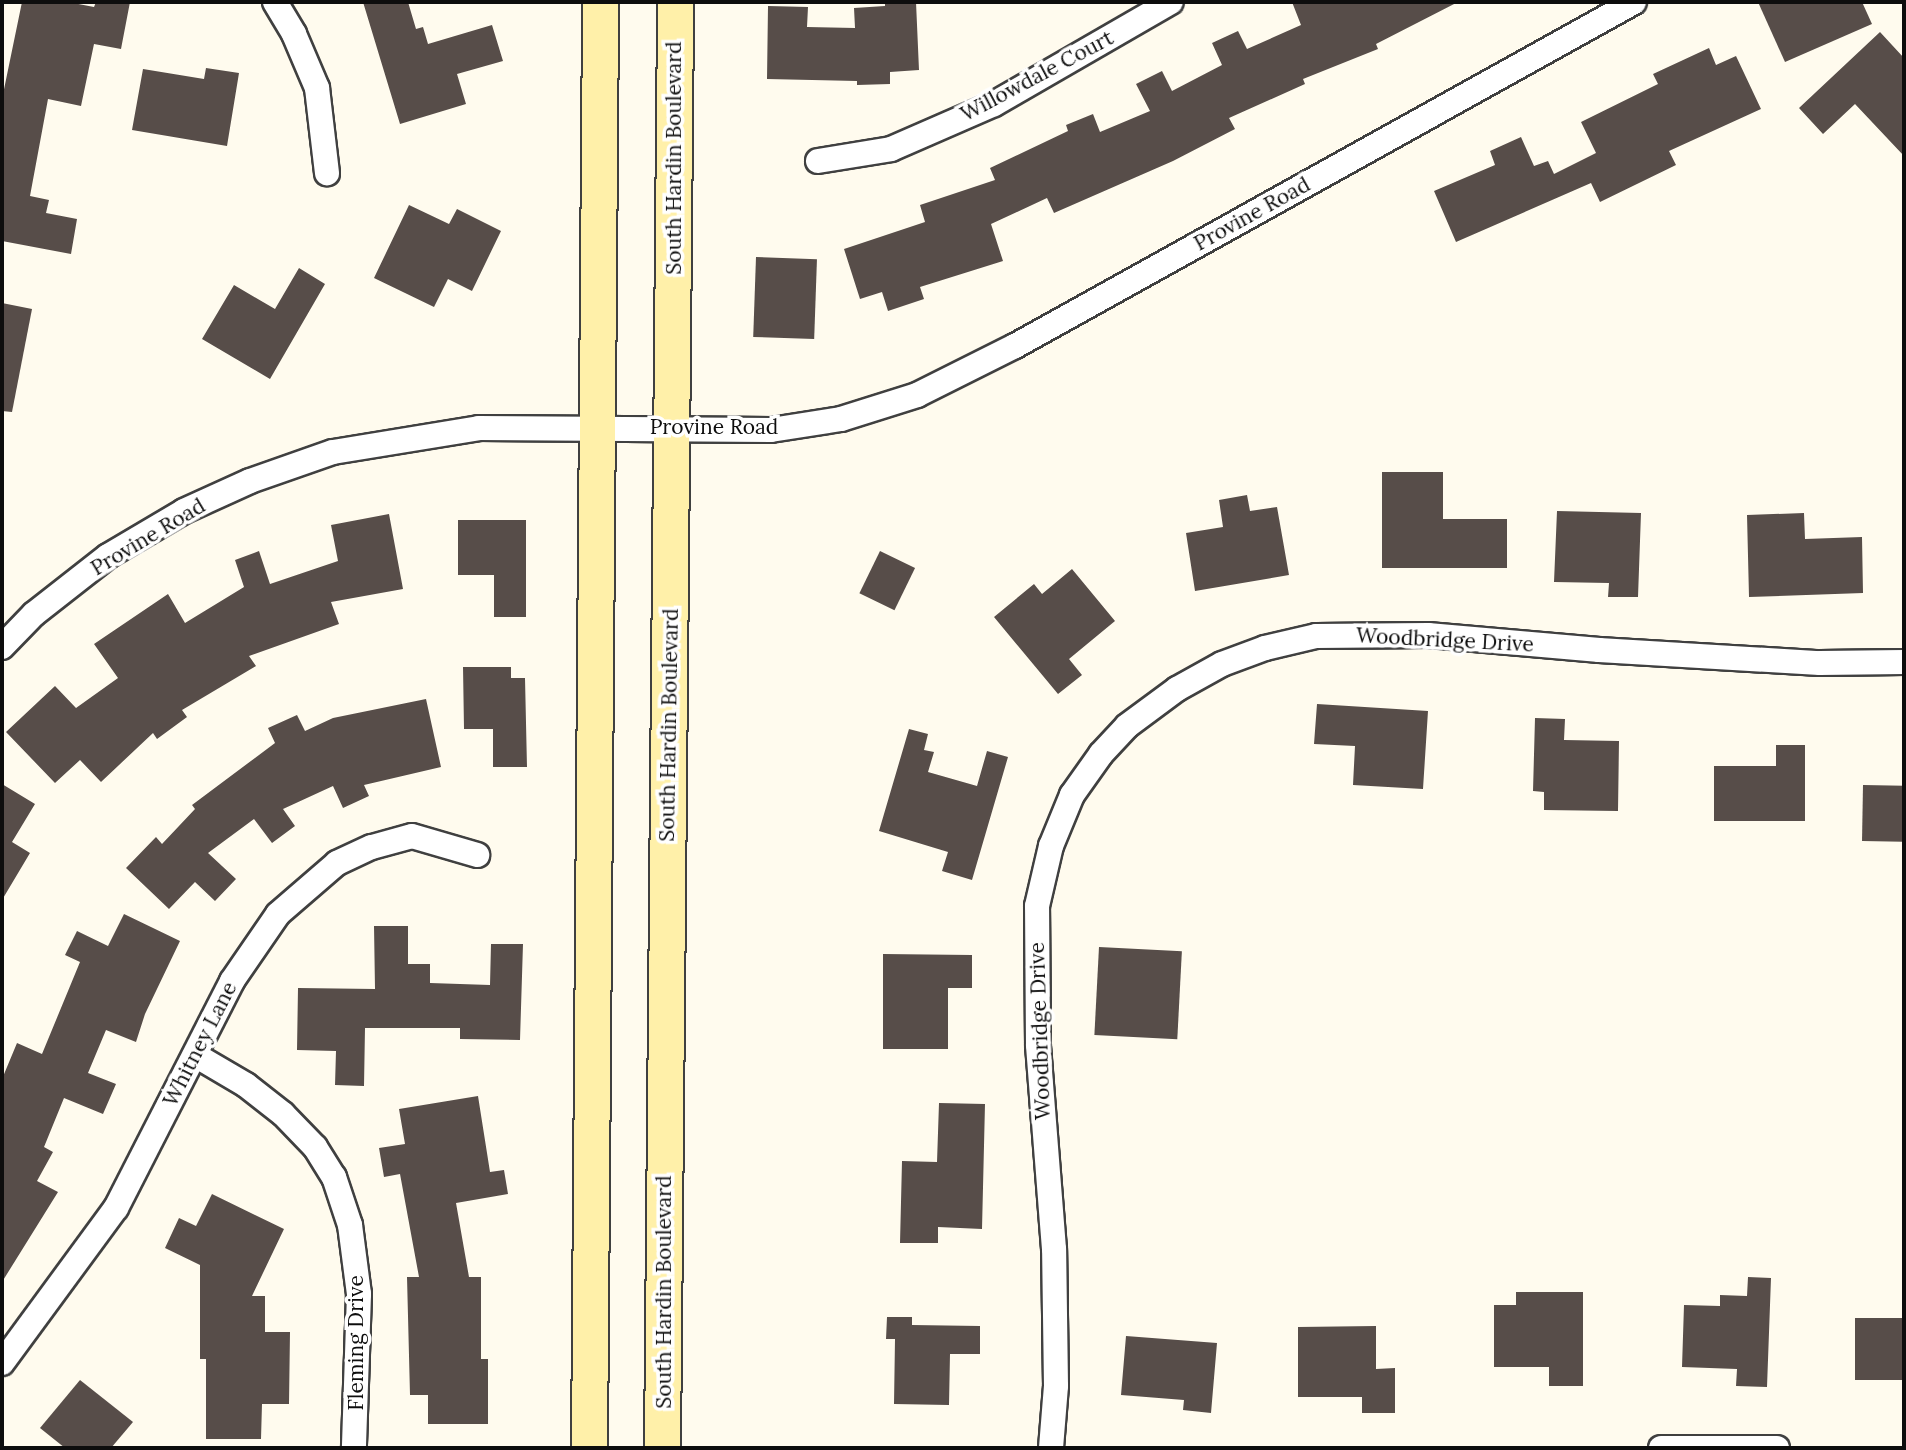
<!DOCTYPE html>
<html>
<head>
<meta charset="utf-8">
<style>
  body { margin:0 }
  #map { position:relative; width:1906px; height:1450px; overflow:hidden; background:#fffbee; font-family:Lora,serif }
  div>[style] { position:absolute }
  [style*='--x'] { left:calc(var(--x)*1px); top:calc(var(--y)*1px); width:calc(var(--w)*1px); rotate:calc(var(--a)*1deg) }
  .building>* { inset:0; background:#574d49; transform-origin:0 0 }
  .roads { filter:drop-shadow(2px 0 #404040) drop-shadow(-2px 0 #404040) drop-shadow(0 2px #404040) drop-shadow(0 -2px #404040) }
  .minor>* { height:24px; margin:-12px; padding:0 12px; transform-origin:12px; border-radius:12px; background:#fff }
  .secondary>* { height:35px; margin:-17.5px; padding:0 17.5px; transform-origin:17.5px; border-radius:17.5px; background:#fff0a9 }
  span { translate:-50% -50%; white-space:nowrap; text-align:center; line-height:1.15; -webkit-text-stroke:7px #fff; paint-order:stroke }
  .street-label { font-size:21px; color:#0d0d0d }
  .frame { position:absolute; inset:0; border:4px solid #0d0d0d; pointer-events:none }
</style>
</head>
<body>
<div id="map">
  <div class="building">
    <i style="clip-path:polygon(22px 2px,68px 2px,94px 7px,96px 2px,130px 2px,121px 49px,94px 44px,81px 106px,48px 99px,30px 196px,49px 200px,46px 213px,77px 219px,71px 254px,2px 241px,2px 99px)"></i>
    <i style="clip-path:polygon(363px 2px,408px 2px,416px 29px,423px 27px,428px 44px,492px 25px,503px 61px,457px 74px,466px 104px,400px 124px)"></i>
    <i style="clip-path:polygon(885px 2px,916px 2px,919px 70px,890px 72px,890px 84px,857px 85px,857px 81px,767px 79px,768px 6px,808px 7px,807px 27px,855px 28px,854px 8px,885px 6px)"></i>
    <i style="clip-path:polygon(1292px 2px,1458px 2px,1376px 44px,1378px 49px,1303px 79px,1305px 84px,1229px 118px,1235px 129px,1173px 161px,1054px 213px,1047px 198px,991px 224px,1003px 261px,920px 287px,924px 299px,888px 311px,882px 292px,860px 299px,844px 249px,925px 222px,920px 205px,995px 180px,990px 168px,1068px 131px,1066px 125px,1093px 114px,1100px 132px,1150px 111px,1136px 84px,1162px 71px,1172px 91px,1222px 65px,1212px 43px,1238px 31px,1247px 49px,1301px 25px)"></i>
    <i style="clip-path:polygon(1758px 2px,1862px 2px,1872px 24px,1785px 62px)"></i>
    <i style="clip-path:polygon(1880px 32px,1904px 58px,1904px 156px,1855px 104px,1823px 134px,1799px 108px)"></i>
    <i style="clip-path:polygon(1709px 48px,1716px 65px,1736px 56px,1761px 109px,1669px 151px,1676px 165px,1600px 202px,1591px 183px,1456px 242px,1434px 191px,1495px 165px,1490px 151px,1521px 137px,1534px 166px,1548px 161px,1554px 174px,1596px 153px,1581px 122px,1658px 84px,1653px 74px)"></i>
    <i style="clip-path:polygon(206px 68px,239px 73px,227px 146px,132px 130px,143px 69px,204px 79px)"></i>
    <i style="clip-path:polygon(409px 205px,449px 224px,457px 209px,501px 231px,472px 291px,448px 279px,434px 307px,374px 278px)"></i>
    <i style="left:756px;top:257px;width:61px;height:80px;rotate:2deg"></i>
    <i style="clip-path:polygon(299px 268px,325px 284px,270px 379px,202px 339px,234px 285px,275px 309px)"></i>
    <i style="clip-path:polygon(2px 303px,32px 309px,12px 412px,2px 411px)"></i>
    <i style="clip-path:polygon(1382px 472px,1443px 472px,1443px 519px,1507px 519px,1507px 568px,1382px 568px)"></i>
    <i style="clip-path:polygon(1247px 495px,1250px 511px,1277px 507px,1289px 575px,1195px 591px,1186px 533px,1223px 527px,1219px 500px)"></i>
    <i style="clip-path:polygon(1557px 511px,1641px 513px,1638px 597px,1608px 597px,1609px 583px,1554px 582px)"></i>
    <i style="clip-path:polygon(1804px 513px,1805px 539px,1862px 537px,1863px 593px,1749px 597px,1747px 515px)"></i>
    <i style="clip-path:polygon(389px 514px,403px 589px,331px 602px,339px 624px,249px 656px,256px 666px,182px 710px,187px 717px,157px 739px,153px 733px,101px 782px,80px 760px,55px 783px,6px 732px,55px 686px,76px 708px,118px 678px,94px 644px,168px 594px,185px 623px,244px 587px,235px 560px,259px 551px,270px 584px,338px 561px,331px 525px)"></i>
    <i style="clip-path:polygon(458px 520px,526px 520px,526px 617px,494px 617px,494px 575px,458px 575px)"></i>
    <i style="left:880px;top:551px;width:39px;height:47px;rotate:26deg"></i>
    <i style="clip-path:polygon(1072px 569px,1115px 621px,1069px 659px,1082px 675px,1058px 694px,994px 617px,1034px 584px,1042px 594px)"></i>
    <i style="clip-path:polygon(463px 667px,511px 667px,511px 678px,525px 678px,527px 767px,493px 767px,493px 729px,464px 729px)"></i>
    <i style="clip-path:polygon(426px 699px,441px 767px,364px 785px,369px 796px,343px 808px,333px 786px,283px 809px,295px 826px,272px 843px,254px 819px,208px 853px,236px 879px,215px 901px,195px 882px,169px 909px,126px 868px,156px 837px,162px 844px,195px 809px,192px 805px,275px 743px,268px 728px,297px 715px,305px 731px,333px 718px)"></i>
    <i style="clip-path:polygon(1317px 704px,1428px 711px,1423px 789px,1353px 785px,1355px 746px,1314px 744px)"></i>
    <i style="clip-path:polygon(1535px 718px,1565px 719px,1564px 740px,1619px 741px,1618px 811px,1544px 810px,1544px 792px,1533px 791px)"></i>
    <i style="clip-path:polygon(909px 729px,928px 734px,924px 750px,934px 752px,928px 772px,977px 786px,987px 751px,1008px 757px,972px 880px,942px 871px,948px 852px,879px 831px)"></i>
    <i style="clip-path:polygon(1776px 745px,1805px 745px,1805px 821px,1714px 821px,1714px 766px,1776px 766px)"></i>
    <i style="clip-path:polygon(2px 784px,35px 804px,12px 842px,30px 853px,2px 900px)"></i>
    <i style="left:1863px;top:785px;width:41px;height:56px;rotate:1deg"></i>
    <i style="clip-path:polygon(124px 914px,180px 941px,145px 1014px,136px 1042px,106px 1030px,88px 1073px,116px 1084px,103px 1114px,64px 1098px,44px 1147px,53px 1152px,37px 1181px,58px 1192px,2px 1282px,2px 1079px,17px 1043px,42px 1054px,80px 962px,65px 955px,77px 931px,108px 946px)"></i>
    <i style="clip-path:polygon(374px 926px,408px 926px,408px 964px,430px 964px,430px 983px,490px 985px,491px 944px,523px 944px,520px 1040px,460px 1039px,460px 1028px,365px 1028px,364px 1086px,335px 1085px,336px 1051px,297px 1050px,298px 988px,375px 989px)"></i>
    <i style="left:1099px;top:947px;width:83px;height:88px;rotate:3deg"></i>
    <i style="clip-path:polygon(883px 954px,972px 955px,972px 988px,948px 988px,948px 1049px,883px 1049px)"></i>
    <i style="clip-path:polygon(478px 1096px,490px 1172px,504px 1170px,508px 1194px,456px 1203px,469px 1277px,481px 1277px,481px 1359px,488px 1359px,488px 1424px,428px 1424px,428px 1395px,410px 1395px,407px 1277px,419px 1277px,400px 1174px,384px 1177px,379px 1148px,405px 1144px,399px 1109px)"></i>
    <i style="clip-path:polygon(939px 1103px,985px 1104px,982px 1229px,938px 1227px,938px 1243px,900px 1243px,902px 1161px,937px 1162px)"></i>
    <i style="clip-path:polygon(212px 1194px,284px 1229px,252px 1296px,265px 1296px,265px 1332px,290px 1332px,289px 1404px,262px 1404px,261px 1439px,206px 1439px,206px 1359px,200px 1359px,200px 1265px,165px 1248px,179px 1218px,196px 1226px)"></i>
    <i style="clip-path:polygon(1748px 1277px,1771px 1278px,1767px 1387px,1736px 1386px,1737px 1369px,1682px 1367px,1684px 1305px,1720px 1306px,1720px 1295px,1747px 1296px)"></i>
    <i style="clip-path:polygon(1516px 1292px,1583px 1292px,1583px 1386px,1549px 1386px,1549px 1367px,1494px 1367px,1494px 1305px,1516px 1305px)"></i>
    <i style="clip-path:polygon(887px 1317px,912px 1317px,912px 1325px,980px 1326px,980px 1354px,950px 1354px,949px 1405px,894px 1404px,895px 1339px,886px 1339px)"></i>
    <i style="left:1855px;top:1318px;width:49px;height:62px"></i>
    <i style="clip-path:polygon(1376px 1326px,1376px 1369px,1395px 1368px,1395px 1413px,1362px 1413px,1362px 1397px,1298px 1397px,1298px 1327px)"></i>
    <i style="clip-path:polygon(1126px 1336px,1217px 1343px,1211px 1413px,1183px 1410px,1184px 1400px,1121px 1395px)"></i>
    <i style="clip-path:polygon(80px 1380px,133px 1422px,111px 1448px,65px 1448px,40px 1428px)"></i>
  </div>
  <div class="roads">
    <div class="minor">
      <i style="--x:275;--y:2;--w:37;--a:59"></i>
      <i style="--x:294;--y:34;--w:59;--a:66.9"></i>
      <i style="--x:317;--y:88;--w:86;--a:83.3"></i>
      <i style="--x:818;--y:161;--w:74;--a:-9.3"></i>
      <i style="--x:891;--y:149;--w:112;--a:-23.6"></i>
      <i style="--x:994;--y:104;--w:204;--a:-30"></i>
      <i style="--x:2;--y:647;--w:46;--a:-45.9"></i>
      <i style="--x:34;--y:614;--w:94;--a:-38.1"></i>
      <i style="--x:108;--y:556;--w:88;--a:-30.6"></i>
      <i style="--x:184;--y:511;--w:72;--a:-24.4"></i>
      <i style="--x:250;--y:481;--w:88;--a:-19.3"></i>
      <i style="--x:333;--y:452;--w:148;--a:-9.3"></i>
      <i style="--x:479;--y:428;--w:292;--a:0.4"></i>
      <i style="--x:771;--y:430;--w:71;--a:-8.9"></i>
      <i style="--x:841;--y:419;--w:80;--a:-17.5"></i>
      <i style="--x:917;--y:395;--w:110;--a:-26.6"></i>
      <i style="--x:1015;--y:346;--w:708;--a:-29.06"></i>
      <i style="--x:195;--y:1055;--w:59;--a:30.5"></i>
      <i style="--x:246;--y:1085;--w:47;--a:38.1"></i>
      <i style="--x:283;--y:1114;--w:46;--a:45.9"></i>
      <i style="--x:315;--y:1147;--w:36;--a:58"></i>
      <i style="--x:334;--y:1177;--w:51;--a:71.6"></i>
      <i style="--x:350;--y:1225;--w:70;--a:82.6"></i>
      <i style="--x:359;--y:1294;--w:154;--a:91.9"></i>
      <i style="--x:2;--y:1363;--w:192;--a:-53.7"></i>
      <i style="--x:116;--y:1208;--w:255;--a:-62.9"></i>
      <i style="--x:232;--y:981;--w:81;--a:-55.5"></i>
      <i style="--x:278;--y:914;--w:78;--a:-40.8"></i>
      <i style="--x:337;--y:863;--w:38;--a:-25"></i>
      <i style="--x:372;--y:847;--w:41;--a:-15.4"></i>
      <i style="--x:412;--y:836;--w:68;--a:16.3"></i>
      <i style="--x:1051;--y:1448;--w:62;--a:-85.4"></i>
      <i style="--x:1056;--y:1386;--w:137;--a:-90.8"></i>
      <i style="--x:1054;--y:1249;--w:205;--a:-94.5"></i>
      <i style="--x:1038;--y:1045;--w:139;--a:-90.4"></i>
      <i style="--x:1037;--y:906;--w:62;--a:-76.9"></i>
      <i style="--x:1051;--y:846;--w:55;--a:-67.6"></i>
      <i style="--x:1072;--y:795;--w:50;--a:-54.7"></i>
      <i style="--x:1101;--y:754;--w:38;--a:-47"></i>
      <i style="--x:1127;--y:726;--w:62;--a:-36.5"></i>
      <i style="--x:1177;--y:689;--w:51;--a:-29.1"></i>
      <i style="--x:1222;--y:664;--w:46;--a:-20.4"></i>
      <i style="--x:1265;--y:648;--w:52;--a:-13.2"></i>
      <i style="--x:1316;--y:636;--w:112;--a:-0.5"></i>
      <i style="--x:1428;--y:635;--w:172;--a:5"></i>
      <i style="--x:1599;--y:650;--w:221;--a:3.4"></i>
      <i style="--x:1820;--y:663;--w:84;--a:-0.7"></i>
      <i style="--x:1661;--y:1448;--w:116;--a:0"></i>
    </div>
    <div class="secondary">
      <i style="--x:589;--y:1448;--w:1446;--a:-89.56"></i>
      <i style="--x:662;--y:1448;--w:1446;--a:-89.48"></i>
    </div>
  </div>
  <div class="street-label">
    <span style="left:1037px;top:76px;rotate:-28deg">Willowdale Court</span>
    <span style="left:674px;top:158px;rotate:-90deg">South Hardin Boulevard</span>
    <span style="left:1252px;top:214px;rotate:-29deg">Provine Road</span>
    <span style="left:714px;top:427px">Provine Road</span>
    <span style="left:148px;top:537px;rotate:-31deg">Provine Road</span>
    <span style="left:1445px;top:640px;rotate:3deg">Woodbridge Drive</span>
    <span style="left:669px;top:725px;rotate:-89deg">South Hardin Boulevard</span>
    <span style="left:1040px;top:1031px;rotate:-92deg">Woodbridge Drive</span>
    <span style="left:200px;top:1044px;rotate:-63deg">Whitney Lane</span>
    <span style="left:664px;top:1292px;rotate:-90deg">South Hardin Boulevard</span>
    <span style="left:356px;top:1343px;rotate:-90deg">Fleming Drive</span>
  </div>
  <div class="frame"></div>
</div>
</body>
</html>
